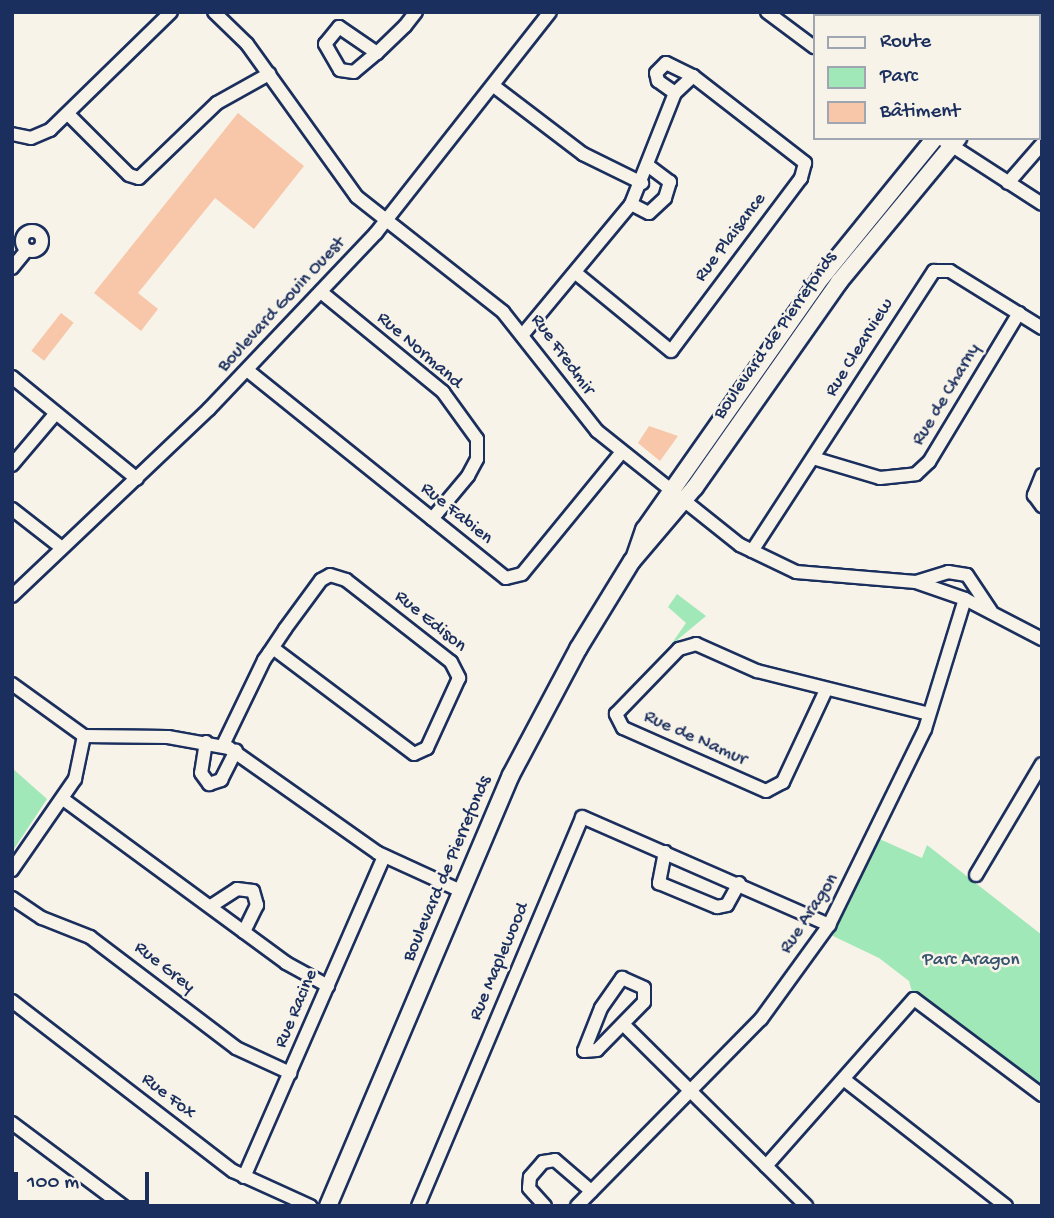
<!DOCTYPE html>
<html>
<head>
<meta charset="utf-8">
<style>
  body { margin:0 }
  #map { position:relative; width:1054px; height:1218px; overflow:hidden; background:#f7f3e8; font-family:"Gochi Hand",sans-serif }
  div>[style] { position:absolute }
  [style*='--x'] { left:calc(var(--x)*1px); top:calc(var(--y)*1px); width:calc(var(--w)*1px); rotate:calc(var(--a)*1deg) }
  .green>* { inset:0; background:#a0e8b7 }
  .building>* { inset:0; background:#f8c6a8; transform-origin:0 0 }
  .roads { filter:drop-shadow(2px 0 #1b2f5e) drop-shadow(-2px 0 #1b2f5e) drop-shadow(0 2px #1b2f5e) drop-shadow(0 -2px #1b2f5e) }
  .minor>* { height:12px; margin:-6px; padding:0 6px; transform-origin:6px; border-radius:6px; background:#f7f3e8 }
  .minor>.ring { margin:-6px; padding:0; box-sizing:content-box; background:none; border:12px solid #f7f3e8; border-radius:50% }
  .major>* { height:16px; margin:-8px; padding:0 8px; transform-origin:8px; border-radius:8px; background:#f7f3e8 }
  span { translate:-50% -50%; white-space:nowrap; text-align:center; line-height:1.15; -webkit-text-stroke:5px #f7f3e8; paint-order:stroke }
  .street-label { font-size:19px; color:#1b2f5e }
  .park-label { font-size:19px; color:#365470 }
  .frame { position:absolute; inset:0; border:14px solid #1b2f5e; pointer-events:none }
  .legend { position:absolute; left:813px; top:14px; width:228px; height:126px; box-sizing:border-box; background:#f7f3e8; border:2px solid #9fa5b1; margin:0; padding:9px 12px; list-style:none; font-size:21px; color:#1b2f5e }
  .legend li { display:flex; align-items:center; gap:14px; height:35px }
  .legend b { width:35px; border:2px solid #9fa5b1 }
  .scale { position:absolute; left:14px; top:1172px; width:135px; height:32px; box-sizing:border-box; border:4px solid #1b2f5e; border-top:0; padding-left:9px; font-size:21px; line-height:24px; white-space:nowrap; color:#1b2f5e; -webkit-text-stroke:5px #f7f3e8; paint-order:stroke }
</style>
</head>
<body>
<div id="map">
  <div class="green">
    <i style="clip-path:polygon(677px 594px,706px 616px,670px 646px,686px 623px,668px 607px)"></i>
    <i style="clip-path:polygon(12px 768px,47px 799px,12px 852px)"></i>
    <i style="clip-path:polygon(875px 837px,922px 858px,927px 845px,1042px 935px,1042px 1095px,914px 999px,909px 981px,879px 958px,833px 936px,829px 925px)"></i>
  </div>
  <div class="building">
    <i style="clip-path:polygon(238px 113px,304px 166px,254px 229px,215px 198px,138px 293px,158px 309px,141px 331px,94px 293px)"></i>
    <i style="left:61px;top:313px;width:16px;height:48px;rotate:38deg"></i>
    <i style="clip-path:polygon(649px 426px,678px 436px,660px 461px,638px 443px)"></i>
  </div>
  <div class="roads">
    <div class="minor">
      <i style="--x:214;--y:12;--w:46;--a:44.1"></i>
      <i style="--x:247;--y:44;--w:188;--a:54.3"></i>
      <i style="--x:357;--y:197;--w:186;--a:38.2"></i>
      <i style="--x:503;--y:312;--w:152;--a:51.7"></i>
      <i style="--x:597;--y:431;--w:183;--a:38.6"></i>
      <i style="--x:740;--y:545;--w:62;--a:25.7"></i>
      <i style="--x:796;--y:572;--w:120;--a:4.8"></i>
      <i style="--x:916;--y:582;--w:52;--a:19.1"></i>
      <i style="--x:965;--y:599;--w:87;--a:27.5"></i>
      <i style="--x:767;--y:12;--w:59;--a:36.7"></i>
      <i style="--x:932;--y:12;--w:6;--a:39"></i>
      <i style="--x:838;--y:16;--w:5;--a:-53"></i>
      <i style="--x:960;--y:16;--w:6;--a:-45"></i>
      <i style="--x:377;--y:53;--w:46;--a:-145.6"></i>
      <i style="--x:339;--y:27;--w:22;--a:129"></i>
      <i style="--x:325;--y:44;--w:30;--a:60"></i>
      <i style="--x:340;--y:70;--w:14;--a:8"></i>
      <i style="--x:354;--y:72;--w:30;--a:-40"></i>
      <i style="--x:377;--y:53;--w:39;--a:-44"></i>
      <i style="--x:405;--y:26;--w:18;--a:-52"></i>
      <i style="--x:495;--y:87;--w:111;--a:37.3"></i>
      <i style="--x:583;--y:154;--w:66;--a:26.2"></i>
      <i style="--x:675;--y:93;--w:21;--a:-145"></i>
      <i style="--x:658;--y:81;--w:8;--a:-104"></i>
      <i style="--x:656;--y:73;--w:14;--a:-45"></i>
      <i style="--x:666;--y:63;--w:30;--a:26"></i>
      <i style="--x:68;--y:114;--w:86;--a:45"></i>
      <i style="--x:129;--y:175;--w:10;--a:17"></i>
      <i style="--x:139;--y:178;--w:108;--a:-43.9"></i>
      <i style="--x:217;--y:103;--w:60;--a:-29.1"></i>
      <i style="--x:12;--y:134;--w:19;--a:12"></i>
      <i style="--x:31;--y:138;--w:21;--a:-23"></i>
      <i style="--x:50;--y:130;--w:169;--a:-44.3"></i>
      <i style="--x:940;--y:138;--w:121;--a:32.9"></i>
      <i style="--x:1008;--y:183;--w:52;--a:-48.9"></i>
      <i style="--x:631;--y:204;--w:20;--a:27"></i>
      <i style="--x:649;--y:213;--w:22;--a:-43"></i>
      <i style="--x:665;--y:198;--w:17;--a:-73"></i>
      <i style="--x:670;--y:182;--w:25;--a:-143"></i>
      <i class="ring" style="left:22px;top:231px;width:8px;height:8px"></i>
      <i style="--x:12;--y:268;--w:22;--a:-51"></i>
      <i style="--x:321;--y:292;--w:158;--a:39.3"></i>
      <i style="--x:443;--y:392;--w:58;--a:54.1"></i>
      <i style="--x:477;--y:439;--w:20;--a:90"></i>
      <i style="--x:477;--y:459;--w:19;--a:118"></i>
      <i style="--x:468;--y:476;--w:56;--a:129.9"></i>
      <i style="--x:524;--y:333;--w:168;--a:-50.3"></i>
      <i style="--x:631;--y:204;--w:119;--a:-68.4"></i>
      <i style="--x:675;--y:93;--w:25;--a:-43"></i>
      <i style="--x:693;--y:76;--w:142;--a:37.8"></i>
      <i style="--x:805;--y:163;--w:16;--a:105"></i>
      <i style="--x:801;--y:178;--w:216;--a:126.9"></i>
      <i style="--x:671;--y:351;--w:122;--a:-140.7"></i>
      <i style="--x:247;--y:370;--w:332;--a:38.8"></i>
      <i style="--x:506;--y:578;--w:16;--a:-14"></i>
      <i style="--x:522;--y:574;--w:156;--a:-50.7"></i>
      <i style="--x:12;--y:377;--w:161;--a:39.2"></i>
      <i style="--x:813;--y:458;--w:70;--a:16.6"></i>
      <i style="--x:880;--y:478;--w:36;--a:-6"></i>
      <i style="--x:916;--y:474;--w:18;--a:-43"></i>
      <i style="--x:929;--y:462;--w:174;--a:-58.9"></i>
      <i style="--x:12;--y:465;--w:68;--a:-49.8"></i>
      <i style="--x:1042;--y:475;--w:22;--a:112"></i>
      <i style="--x:1034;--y:495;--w:14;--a:54"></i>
      <i style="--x:12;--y:509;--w:63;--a:38"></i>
      <i style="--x:752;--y:551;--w:334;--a:-57"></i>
      <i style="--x:934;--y:271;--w:16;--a:0"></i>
      <i style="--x:950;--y:271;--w:108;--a:31.8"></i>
      <i style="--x:916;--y:582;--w:34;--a:-17"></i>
      <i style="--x:948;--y:572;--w:19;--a:9"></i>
      <i style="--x:967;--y:575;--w:43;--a:56.3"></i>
      <i style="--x:12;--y:596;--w:272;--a:-43.5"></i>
      <i style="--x:209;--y:409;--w:243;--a:-46.5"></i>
      <i style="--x:376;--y:233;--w:281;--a:-51.8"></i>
      <i style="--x:12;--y:684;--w:89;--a:35.8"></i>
      <i style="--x:84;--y:736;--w:84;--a:0.7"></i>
      <i style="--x:168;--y:737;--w:62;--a:10.2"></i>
      <i style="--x:229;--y:748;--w:182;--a:35.2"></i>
      <i style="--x:378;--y:853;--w:91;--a:24.6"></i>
      <i style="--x:826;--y:690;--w:102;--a:115.1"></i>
      <i style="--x:783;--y:782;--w:19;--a:152"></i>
      <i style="--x:766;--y:791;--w:156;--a:-156.2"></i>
      <i style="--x:623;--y:728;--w:16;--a:-117"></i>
      <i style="--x:616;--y:714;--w:91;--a:-45.9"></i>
      <i style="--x:679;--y:649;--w:18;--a:-16"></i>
      <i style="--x:696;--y:644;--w:67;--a:23.9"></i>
      <i style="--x:757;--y:671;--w:177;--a:14"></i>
      <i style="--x:206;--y:742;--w:31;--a:99"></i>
      <i style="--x:201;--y:773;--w:14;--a:54"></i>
      <i style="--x:209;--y:784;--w:13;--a:-18"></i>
      <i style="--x:221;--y:780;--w:33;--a:-63"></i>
      <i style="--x:223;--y:745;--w:94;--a:-64.2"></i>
      <i style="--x:264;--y:660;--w:9;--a:-54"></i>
      <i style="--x:269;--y:653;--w:29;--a:-56"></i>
      <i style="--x:285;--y:629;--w:61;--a:-53.7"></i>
      <i style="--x:321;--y:580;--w:10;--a:-29"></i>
      <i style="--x:330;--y:575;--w:17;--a:17"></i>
      <i style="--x:346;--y:580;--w:133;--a:38"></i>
      <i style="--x:451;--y:662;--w:18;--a:63"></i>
      <i style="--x:459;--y:678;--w:77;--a:114.6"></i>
      <i style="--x:427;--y:748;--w:14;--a:155"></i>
      <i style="--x:414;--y:754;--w:176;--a:-143.1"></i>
      <i style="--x:63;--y:799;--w:277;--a:36.3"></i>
      <i style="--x:286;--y:963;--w:48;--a:28.7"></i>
      <i style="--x:665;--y:852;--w:32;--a:101"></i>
      <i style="--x:659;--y:883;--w:63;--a:22.5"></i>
      <i style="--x:717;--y:907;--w:10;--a:-11"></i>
      <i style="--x:727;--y:905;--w:25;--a:-61"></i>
      <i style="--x:12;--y:870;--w:111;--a:-55.3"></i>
      <i style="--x:75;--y:779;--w:44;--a:-78.2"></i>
      <i style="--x:976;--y:875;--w:129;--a:-59.3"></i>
      <i style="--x:12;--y:898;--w:36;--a:34"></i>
      <i style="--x:42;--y:918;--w:52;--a:21.6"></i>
      <i style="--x:90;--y:937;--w:183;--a:37.2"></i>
      <i style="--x:236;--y:1048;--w:60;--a:24.8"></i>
      <i style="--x:211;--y:906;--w:31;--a:-33"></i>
      <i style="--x:237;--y:889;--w:16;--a:7"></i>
      <i style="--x:253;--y:891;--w:15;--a:74"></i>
      <i style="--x:257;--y:905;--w:30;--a:116"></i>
      <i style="--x:622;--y:978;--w:24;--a:24"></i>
      <i style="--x:644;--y:988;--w:14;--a:90"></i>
      <i style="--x:644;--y:1002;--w:67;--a:134.4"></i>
      <i style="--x:597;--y:1050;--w:13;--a:176"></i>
      <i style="--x:584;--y:1051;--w:46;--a:-68.4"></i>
      <i style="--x:601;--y:1008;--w:37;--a:-55"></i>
      <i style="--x:12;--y:1001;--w:279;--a:37.6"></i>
      <i style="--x:233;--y:1171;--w:85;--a:24.4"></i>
      <i style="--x:624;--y:1025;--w:257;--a:44.8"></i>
      <i style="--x:846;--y:1081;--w:203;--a:38"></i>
      <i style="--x:12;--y:1123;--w:139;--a:36.8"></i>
      <i style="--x:766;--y:1166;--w:223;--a:-48.5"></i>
      <i style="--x:914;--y:999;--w:160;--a:36.9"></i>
      <i style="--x:244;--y:1177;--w:350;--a:-66.4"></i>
      <i style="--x:418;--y:1206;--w:422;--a:-67.1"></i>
      <i style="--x:582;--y:817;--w:270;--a:23.6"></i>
      <i style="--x:545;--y:1206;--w:24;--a:-132"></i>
      <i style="--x:529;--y:1188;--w:11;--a:-85"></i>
      <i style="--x:530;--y:1177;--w:20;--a:-49"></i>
      <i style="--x:543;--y:1162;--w:12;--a:-9"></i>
      <i style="--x:555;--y:1160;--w:48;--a:40.7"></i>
      <i style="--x:577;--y:1206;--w:262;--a:-45.5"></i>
      <i style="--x:761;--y:1019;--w:116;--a:-54.1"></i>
      <i style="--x:829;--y:925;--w:218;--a:-63.9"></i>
      <i style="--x:925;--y:729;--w:136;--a:-72.9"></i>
    </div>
    <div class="major">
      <i style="--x:1038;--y:27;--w:6;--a:-45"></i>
      <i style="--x:1038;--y:51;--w:5;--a:-37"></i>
      <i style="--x:635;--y:556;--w:28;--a:-71"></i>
      <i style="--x:644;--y:530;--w:309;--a:-54.9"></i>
      <i style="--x:822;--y:277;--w:179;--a:-50.9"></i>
      <i style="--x:328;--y:1206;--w:468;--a:-67"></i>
      <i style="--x:511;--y:775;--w:143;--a:-62"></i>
      <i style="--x:578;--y:649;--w:103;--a:-58.5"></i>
      <i style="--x:632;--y:561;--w:97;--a:-49.6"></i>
      <i style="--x:695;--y:487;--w:251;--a:-54.9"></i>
      <i style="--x:839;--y:282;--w:187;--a:-50.4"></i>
    </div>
  </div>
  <div class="street-label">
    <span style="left:731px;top:238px;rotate:-53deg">Rue Plaisance</span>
    <span style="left:282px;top:305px;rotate:-47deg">Boulevard Gouin Ouest</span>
    <span style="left:776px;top:336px;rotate:-55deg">Boulevard de Pierrefonds</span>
    <span style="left:860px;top:348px;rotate:-58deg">Rue Clearview</span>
    <span style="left:419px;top:351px;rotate:41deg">Rue Normand</span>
    <span style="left:562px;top:355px;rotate:54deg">Rue Fredmir</span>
    <span style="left:947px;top:395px;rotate:-59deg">Rue de Charny</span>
    <span style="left:456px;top:514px;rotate:39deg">Rue Fabien</span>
    <span style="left:430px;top:622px;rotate:39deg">Rue Edison</span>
    <span style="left:695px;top:739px;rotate:24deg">Rue de Namur</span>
    <span style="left:448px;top:869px;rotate:-67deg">Boulevard de Pierrefonds</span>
    <span style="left:810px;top:914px;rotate:-57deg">Rue Aragon</span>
    <span style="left:500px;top:962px;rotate:-67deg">Rue Maplewood</span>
    <span style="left:164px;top:968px;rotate:38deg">Rue Grey</span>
    <span style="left:297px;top:1009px;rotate:-67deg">Rue Racine</span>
    <span style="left:168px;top:1097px;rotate:38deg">Rue Fox</span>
  </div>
  <div class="park-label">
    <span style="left:971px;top:961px">Parc Aragon</span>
  </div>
  <div class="frame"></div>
  <ul class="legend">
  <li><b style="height:9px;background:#f7f3e8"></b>Route</li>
  <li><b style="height:19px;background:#a0e8b7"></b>Parc</li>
  <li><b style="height:19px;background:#f8c6a8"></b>Bâtiment</li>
  </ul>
  <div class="scale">100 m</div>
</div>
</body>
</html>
